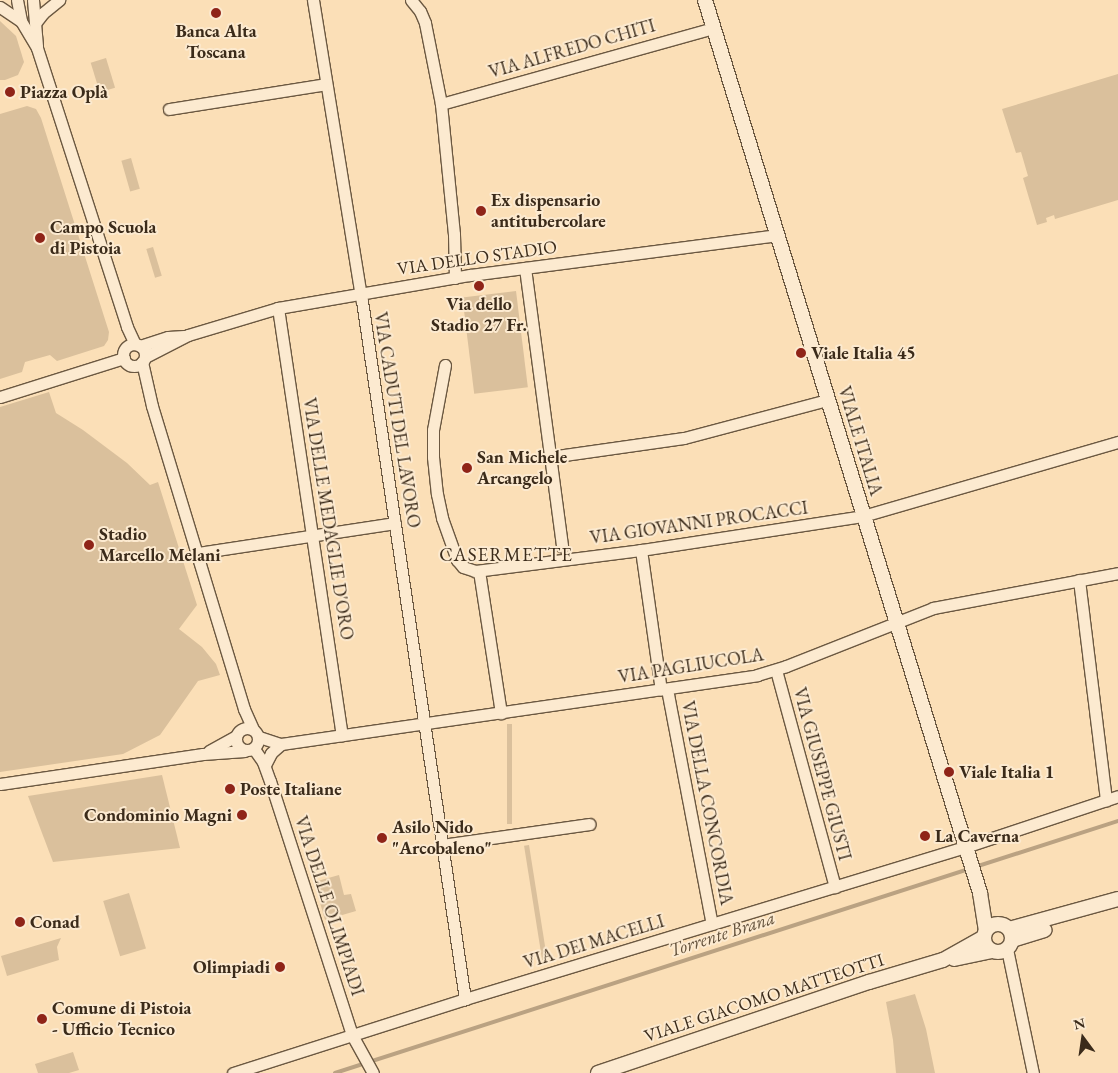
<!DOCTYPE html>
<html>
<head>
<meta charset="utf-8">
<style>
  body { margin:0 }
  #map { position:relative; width:1118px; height:1073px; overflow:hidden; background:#fbdfb7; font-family:"EB Garamond",serif }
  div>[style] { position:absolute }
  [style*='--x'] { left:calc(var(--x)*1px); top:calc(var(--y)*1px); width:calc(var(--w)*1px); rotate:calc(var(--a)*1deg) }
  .green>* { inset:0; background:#dac09c; transform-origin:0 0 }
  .stream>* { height:4px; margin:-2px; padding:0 2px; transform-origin:2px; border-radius:2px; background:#baa282 }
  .roads { filter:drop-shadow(1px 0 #6b5841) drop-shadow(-1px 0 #6b5841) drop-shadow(0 1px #6b5841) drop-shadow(0 -1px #6b5841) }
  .minor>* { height:11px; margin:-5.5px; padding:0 5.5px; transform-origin:5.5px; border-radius:5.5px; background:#fcead0 }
  .minor>.ring { margin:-5.5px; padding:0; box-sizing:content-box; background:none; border:11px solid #fcead0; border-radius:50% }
  .tertiary>* { height:14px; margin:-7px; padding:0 7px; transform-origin:7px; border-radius:7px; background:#fcead0 }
  .tertiary>.ring { margin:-7px; padding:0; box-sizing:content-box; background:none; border:14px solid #fcead0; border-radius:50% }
  .dots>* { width:14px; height:14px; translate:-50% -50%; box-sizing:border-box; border:2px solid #fcead0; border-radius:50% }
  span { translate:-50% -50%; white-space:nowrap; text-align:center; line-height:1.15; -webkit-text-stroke:4px #fcead0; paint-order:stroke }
  .poi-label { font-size:18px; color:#3b2b1a; font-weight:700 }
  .left { translate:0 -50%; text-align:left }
  .right { translate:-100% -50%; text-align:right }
  .street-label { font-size:18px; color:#3b2b1a }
  .neighbourhood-label { font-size:19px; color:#3b2b1a; letter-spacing:1px }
  .water-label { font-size:19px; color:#614f39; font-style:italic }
  .north { position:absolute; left:1058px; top:1013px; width:50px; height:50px; -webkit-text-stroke:4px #fcead0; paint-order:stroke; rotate:346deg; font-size:14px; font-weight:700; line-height:20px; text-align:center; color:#3b2b1a }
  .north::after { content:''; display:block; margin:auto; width:18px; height:22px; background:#3b2b1a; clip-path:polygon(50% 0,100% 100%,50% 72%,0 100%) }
</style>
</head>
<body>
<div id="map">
  <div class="green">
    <i style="clip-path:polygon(0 21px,16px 36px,24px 62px,18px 75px,5px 80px,0 80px)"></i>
    <i style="left:106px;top:58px;width:31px;height:16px;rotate:73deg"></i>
    <i style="clip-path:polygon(1118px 74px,1118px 200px,1055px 219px,1054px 215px,1046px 218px,1047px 222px,1037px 225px,1023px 178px,1028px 176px,1021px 152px,1016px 153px,1002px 109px)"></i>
    <i style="clip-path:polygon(27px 106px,36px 109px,41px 118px,109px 332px,108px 340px,104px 346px,57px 361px,50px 355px,25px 362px,22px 372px,0 379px,0 114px)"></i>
    <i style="left:131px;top:158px;width:32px;height:10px;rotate:74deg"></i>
    <i style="left:153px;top:247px;width:30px;height:7px;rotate:73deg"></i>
    <i style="left:516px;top:291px;width:97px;height:54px;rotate:83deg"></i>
    <i style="clip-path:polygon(49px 392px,56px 413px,83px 430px,127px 463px,150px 485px,158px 482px,197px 605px,179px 629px,202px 647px,216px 664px,220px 675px,198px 681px,160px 735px,123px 754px,0 772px,0 407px)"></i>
    <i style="left:507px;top:724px;width:5px;height:100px"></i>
    <i style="clip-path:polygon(162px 775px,180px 848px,53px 862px,28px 796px)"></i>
    <i style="left:529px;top:845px;width:116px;height:5px;rotate:81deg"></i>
    <i style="clip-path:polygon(339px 875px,344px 895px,351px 894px,356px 911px,325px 920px,314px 882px)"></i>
    <i style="left:129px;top:893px;width:58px;height:27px;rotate:73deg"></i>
    <i style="clip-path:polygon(61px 938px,57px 947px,59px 960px,7px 976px,1px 956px)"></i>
    <i style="clip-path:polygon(915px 994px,926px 1029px,935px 1073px,896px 1073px,893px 1040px,886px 1002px)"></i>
    <i style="clip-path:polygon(73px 1052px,79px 1070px,69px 1073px,38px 1073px,35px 1064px)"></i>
  </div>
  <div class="stream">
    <i style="--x:335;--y:1073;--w:823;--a:-17.84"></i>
  </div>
  <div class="roads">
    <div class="minor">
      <i style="--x:17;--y:0;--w:21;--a:79"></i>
      <i style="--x:21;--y:21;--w:31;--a:59"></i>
      <i style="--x:37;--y:48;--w:293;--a:72.1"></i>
      <i style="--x:127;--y:327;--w:19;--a:65"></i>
      <i style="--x:33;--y:0;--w:46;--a:85"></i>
      <i style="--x:313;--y:0;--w:305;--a:80.8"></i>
      <i style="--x:362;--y:301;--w:706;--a:81.61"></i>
      <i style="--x:411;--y:0;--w:14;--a:51"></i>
      <i style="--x:420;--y:11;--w:13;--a:67"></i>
      <i style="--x:425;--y:23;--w:83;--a:78.8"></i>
      <i style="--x:441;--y:104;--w:131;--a:84.3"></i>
      <i style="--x:454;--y:234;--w:44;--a:88.7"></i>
      <i style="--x:0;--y:7;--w:25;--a:34"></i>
      <i style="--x:36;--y:22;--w:11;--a:-52"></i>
      <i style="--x:43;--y:13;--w:21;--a:-39"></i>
      <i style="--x:441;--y:104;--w:282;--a:-15.6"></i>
      <i style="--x:169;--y:109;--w:159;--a:-9"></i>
      <i style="--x:525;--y:268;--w:281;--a:82.4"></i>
      <i style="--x:278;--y:308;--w:432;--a:81.5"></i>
      <i class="ring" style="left:123px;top:344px;width:11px;height:11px"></i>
      <i style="--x:140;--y:346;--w:29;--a:-18"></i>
      <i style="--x:168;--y:337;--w:16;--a:-4"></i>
      <i style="--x:145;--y:357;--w:48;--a:-27.1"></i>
      <i style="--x:188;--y:335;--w:94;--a:-16.7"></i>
      <i style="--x:278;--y:308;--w:195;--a:-9.8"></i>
      <i style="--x:470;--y:275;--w:309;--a:-7.4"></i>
      <i style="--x:142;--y:362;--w:45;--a:77.2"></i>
      <i style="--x:152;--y:406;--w:317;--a:73.1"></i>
      <i style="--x:244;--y:709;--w:22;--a:66"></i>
      <i style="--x:445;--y:365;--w:66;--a:100.5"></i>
      <i style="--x:433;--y:430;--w:27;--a:90"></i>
      <i style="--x:433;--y:457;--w:37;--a:84"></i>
      <i style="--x:437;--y:494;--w:25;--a:78"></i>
      <i style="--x:442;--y:518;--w:45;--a:70.3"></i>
      <i style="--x:457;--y:560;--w:9;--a:49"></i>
      <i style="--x:463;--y:567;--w:13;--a:18"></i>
      <i style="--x:475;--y:571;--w:167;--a:-7.2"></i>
      <i style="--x:641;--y:550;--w:225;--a:-8.7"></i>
      <i style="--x:863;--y:516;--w:266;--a:-16.2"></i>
      <i style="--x:0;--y:397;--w:130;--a:-17.5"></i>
      <i style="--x:550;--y:457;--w:135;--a:-8.1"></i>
      <i style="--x:684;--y:438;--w:148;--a:-14.9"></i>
      <i style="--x:641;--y:550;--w:141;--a:81.9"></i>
      <i style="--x:197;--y:553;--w:200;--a:-8.6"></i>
      <i style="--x:479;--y:571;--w:144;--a:81.2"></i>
      <i style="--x:1079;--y:580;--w:222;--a:83"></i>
      <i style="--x:776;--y:670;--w:225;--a:74.8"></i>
      <i style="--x:667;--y:689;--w:239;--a:79.2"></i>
      <i class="ring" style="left:236px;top:728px;width:11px;height:11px"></i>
      <i style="--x:259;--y:737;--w:23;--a:18"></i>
      <i style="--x:281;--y:744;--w:481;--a:-8.2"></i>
      <i style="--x:757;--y:675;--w:30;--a:-17"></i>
      <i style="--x:786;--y:666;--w:158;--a:-21.5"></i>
      <i style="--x:933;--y:608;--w:188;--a:-10.7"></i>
      <i style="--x:254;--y:749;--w:16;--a:55"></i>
      <i style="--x:263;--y:762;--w:20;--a:70"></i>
      <i style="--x:270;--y:781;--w:267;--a:72.1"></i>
      <i style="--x:352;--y:1035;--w:43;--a:61.1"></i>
      <i style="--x:209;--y:751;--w:31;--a:-29"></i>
      <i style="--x:265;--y:765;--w:13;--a:-63"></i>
      <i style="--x:271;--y:753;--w:13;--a:-42"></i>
      <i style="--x:0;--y:784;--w:205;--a:-8.4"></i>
      <i style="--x:203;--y:754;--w:42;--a:-4.1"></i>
      <i style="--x:442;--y:845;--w:149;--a:-8.1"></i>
      <i style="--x:1007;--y:949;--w:127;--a:78.2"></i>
      <i style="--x:233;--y:1073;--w:244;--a:-17.7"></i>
      <i style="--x:465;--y:999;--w:523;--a:-16.91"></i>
      <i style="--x:965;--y:847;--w:161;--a:-18.4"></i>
    </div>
    <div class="tertiary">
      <i style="--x:705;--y:0;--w:934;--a:72.88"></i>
      <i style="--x:980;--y:893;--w:37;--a:81"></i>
      <i class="ring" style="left:984px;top:924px;width:14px;height:14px"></i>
      <i style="--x:1009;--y:929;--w:113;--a:-15.4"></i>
      <i style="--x:1012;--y:940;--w:34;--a:-17"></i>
      <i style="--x:954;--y:959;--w:39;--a:-12"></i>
      <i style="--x:598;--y:1073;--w:286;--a:-18.6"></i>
      <i style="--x:869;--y:982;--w:77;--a:-16.6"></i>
      <i style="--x:943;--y:960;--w:47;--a:-29.3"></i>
    </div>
  </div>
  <div class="dots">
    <i style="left:216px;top:13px;background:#8f2418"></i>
    <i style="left:10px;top:92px;background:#8f2418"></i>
    <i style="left:481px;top:211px;background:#8f2418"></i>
    <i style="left:40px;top:238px;background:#8f2418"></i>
    <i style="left:479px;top:286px;background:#8f2418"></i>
    <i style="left:801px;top:353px;background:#8f2418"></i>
    <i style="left:467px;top:468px;background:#8f2418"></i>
    <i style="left:89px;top:545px;background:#8f2418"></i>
    <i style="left:949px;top:772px;background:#8f2418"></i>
    <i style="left:230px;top:789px;background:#8f2418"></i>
    <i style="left:242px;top:815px;background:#8f2418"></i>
    <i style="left:925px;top:836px;background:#8f2418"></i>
    <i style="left:382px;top:838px;background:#8f2418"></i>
    <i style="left:20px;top:922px;background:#8f2418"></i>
    <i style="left:280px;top:967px;background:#8f2418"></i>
    <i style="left:42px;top:1019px;background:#8f2418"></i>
  </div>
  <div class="poi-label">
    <span style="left:216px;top:42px">Banca Alta<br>Toscana</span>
    <span class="left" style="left:20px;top:92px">Piazza Oplà</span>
    <span class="left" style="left:491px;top:211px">Ex dispensario<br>antitubercolare</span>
    <span class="left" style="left:50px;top:238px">Campo Scuola<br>di Pistoia</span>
    <span style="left:479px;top:315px">Via dello<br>Stadio 27 Fr.</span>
    <span class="left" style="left:811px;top:353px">Viale Italia 45</span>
    <span class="left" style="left:477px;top:468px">San Michele<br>Arcangelo</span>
    <span class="left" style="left:99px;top:545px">Stadio<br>Marcello Melani</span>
    <span class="left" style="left:959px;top:772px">Viale Italia 1</span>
    <span class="left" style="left:240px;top:789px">Poste Italiane</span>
    <span class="right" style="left:232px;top:815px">Condominio Magni</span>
    <span class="left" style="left:392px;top:838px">Asilo Nido<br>"Arcobaleno"</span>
    <span class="left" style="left:935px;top:836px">La Caverna</span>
    <span class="left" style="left:30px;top:922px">Conad</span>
    <span class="right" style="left:270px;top:967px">Olimpiadi</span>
    <span class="left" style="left:52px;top:1019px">Comune di Pistoia<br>- Ufficio Tecnico</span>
  </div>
  <div class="street-label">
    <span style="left:572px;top:49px;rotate:-16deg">VIA ALFREDO CHITI</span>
    <span style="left:477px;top:258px;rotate:-8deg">VIA DELLO STADIO</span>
    <span style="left:397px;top:420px;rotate:81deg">VIA CADUTI DEL LAVORO</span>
    <span style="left:860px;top:441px;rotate:73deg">VIALE ITALIA</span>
    <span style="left:328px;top:519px;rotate:81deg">VIA DELLE MEDAGLIE D'ORO</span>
    <span style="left:699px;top:523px;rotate:-8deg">VIA GIOVANNI PROCACCI</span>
    <span style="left:691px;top:666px;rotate:-9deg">VIA PAGLIUCOLA</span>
    <span style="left:822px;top:774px;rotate:75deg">VIA GIUSEPPE GIUSTI</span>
    <span style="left:707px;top:803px;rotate:79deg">VIA DELLA CONCORDIA</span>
    <span style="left:329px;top:906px;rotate:72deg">VIA DELLE OLIMPIADI</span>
    <span style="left:594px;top:942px;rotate:-17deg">VIA DEI MACELLI</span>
    <span style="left:764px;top:998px;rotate:-18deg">VIALE GIACOMO MATTEOTTI</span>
  </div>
  <div class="neighbourhood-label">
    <span style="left:506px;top:555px">CASERMETTE</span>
  </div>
  <div class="water-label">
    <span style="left:722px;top:934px;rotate:-18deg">Torrente Brana</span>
  </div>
  <div class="north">N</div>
</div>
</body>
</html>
